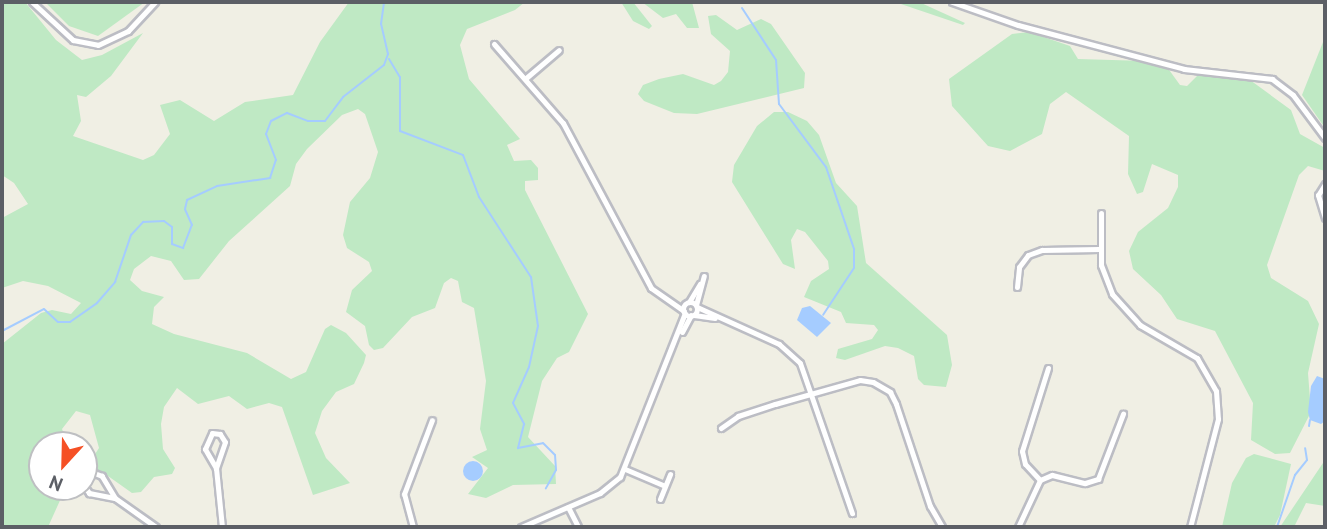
<!DOCTYPE html>
<html>
<head>
<meta charset="utf-8">
<style>
  body { margin:0 }
  #map { position:relative; width:1327px; height:529px; overflow:hidden; background:#f0efe4; font-family:"PT Sans",sans-serif }
  div>[style] { position:absolute }
  [style*='--x'] { left:calc(var(--x)*1px); top:calc(var(--y)*1px); width:calc(var(--w)*1px); rotate:calc(var(--a)*1deg) }
  .green>* { inset:0; background:#bfe9c4 }
  .water>* { inset:0; background:#a5ccff }
  .round { border-radius:50% }
  .stream>* { height:2px; margin:-1px; padding:0 1px; transform-origin:1px; border-radius:1px; background:#a5ccff }
  .roads { filter:drop-shadow(2px 0 #bcbdc4) drop-shadow(-2px 0 #bcbdc4) drop-shadow(0 2px #bcbdc4) drop-shadow(0 -2px #bcbdc4) }
  .minor>* { height:5px; margin:-2.5px; padding:0 2.5px; transform-origin:2.5px; border-radius:2.5px; background:#fff }
  .minor>.ring { margin:-2.5px; padding:0; box-sizing:content-box; background:none; border:5px solid #fff; border-radius:50% }
  span { translate:-50% -50%; white-space:nowrap; text-align:center; line-height:1.15; -webkit-text-stroke:6px #fff; paint-order:stroke }
  .frame { position:absolute; inset:0; border:4px solid #5c5f66; pointer-events:none }
  .north { position:absolute; left:28px; top:431px; width:70px; height:70px; box-sizing:border-box; background:#fff; border:2px solid #bebfc2; border-radius:50%; rotate:202deg; font-size:19px; font-weight:700; line-height:28px; text-align:center; color:#5c5f66 }
  .north::after { content:''; display:block; margin:auto; width:24px; height:32px; background:#f55025; clip-path:polygon(50% 0,100% 100%,50% 72%,0 100%) }
</style>
</head>
<body>
<div id="map">
  <div class="green">
    <i style="clip-path:polygon(2px 2px,25px 2px,56px 40px,82px 60px,102px 55px,143px 33px,111px 76px,86px 97px,77px 95px,81px 121px,73px 136px,143px 160px,154px 155px,170px 134px,160px 105px,180px 100px,214px 121px,245px 102px,293px 95px,320px 42px,349px 2px,525px 2px,515px 10px,467px 29px,460px 45px,469px 79px,520px 139px,507px 145px,514px 161px,531px 160px,538px 168px,538px 180px,525px 181px,525px 190px,588px 314px,569px 352px,557px 358px,542px 381px,528px 437px,555px 466px,556px 484px,513px 485px,486px 498px,468px 494px,488px 468px,472px 457px,487px 450px,480px 429px,486px 381px,474px 308px,462px 302px,458px 281px,451px 278px,444px 283px,435px 308px,412px 317px,383px 348px,374px 350px,369px 345px,365px 326px,346px 312px,352px 290px,372px 271px,369px 262px,347px 248px,343px 235px,350px 202px,370px 178px,378px 152px,365px 114px,358px 109px,342px 115px,307px 149px,296px 164px,290px 186px,229px 241px,199px 279px,184px 280px,171px 261px,151px 256px,134px 269px,130px 280px,142px 291px,164px 297px,154px 307px,152px 324px,174px 334px,247px 353px,291px 379px,306px 372px,325px 329px,331px 325px,346px 333px,366px 355px,364px 363px,354px 384px,336px 392px,322px 411px,315px 433px,326px 458px,350px 483px,313px 495px,282px 407px,269px 403px,247px 409px,229px 396px,198px 404px,177px 388px,164px 407px,161px 424px,163px 449px,175px 468px,172px 474px,154px 477px,141px 492px,132px 493px,108px 476px,86px 468px,99px 448px,90px 415px,76px 411px,62px 429px,65px 437px,79px 445px,42px 445px,42px 487px,77px 489px,62px 496px,48px 527px,2px 527px,2px 344px,41px 313px,52px 310px,71px 314px,81px 303px,48px 286px,23px 281px,2px 288px,2px 218px,28px 204px,14px 183px,2px 175px)"></i>
    <i style="clip-path:polygon(45px 2px,145px 2px,98px 36px,69px 26px)"></i>
    <i style="clip-path:polygon(621px 2px,633px 2px,652px 26px,649px 29px,633px 21px)"></i>
    <i style="clip-path:polygon(642px 2px,692px 2px,699px 28px,687px 28px,676px 14px,663px 18px)"></i>
    <i style="clip-path:polygon(895px 2px,919px 2px,965px 23px,963px 25px)"></i>
    <i style="clip-path:polygon(716px 15px,737px 30px,761px 19px,771px 24px,805px 73px,804px 88px,697px 114px,674px 113px,644px 101px,638px 94px,643px 85px,659px 79px,683px 74px,714px 85px,721px 81px,728px 72px,730px 51px,711px 34px,708px 16px)"></i>
    <i style="clip-path:polygon(1029px 32px,1070px 46px,1078px 59px,1146px 61px,1167px 67px,1180px 85px,1187px 86px,1199px 74px,1250px 80px,1291px 110px,1300px 134px,1325px 148px,1325px 171px,1308px 166px,1299px 175px,1267px 265px,1271px 278px,1308px 301px,1319px 324px,1308px 373px,1311px 412px,1290px 453px,1275px 454px,1251px 440px,1253px 403px,1215px 331px,1177px 319px,1161px 295px,1133px 269px,1129px 251px,1138px 232px,1168px 208px,1178px 187px,1178px 175px,1152px 164px,1143px 192px,1137px 194px,1128px 174px,1129px 136px,1066px 92px,1050px 104px,1042px 134px,1010px 151px,988px 146px,952px 106px,949px 79px,1012px 34px)"></i>
    <i style="clip-path:polygon(1325px 37px,1325px 128px,1302px 95px)"></i>
    <i style="clip-path:polygon(774px 112px,788px 112px,807px 121px,819px 135px,836px 183px,857px 206px,866px 263px,947px 335px,952px 365px,946px 387px,924px 385px,918px 379px,914px 356px,898px 348px,885px 346px,845px 360px,836px 358px,838px 349px,872px 339px,878px 330px,874px 325px,846px 323px,841px 312px,804px 297px,811px 281px,829px 269px,828px 261px,805px 232px,797px 229px,791px 240px,795px 269px,783px 264px,732px 182px,734px 165px,757px 126px)"></i>
    <i style="clip-path:polygon(1254px 454px,1291px 464px,1280px 515px,1274px 527px,1222px 527px,1232px 483px,1246px 458px)"></i>
    <i style="clip-path:polygon(1325px 460px,1325px 506px,1306px 503px,1294px 527px,1280px 527px)"></i>
  </div>
  <div class="water">
    <i style="clip-path:polygon(810px 306px,831px 323px,817px 337px,797px 320px,802px 308px)"></i>
    <i style="clip-path:polygon(1317px 376px,1325px 379px,1325px 421px,1321px 424px,1310px 420px,1308px 412px,1311px 386px)"></i>
    <i class="round" style="left:463px;top:461px;width:20px;height:20px"></i>
  </div>
  <div class="stream">
    <i style="--x:742;--y:8;--w:62;--a:56.8"></i>
    <i style="--x:776;--y:60;--w:44;--a:86.1"></i>
    <i style="--x:779;--y:104;--w:79;--a:53.3"></i>
    <i style="--x:826;--y:167;--w:87;--a:71.1"></i>
    <i style="--x:854;--y:249;--w:19;--a:90"></i>
    <i style="--x:854;--y:268;--w:56;--a:123.4"></i>
    <i style="--x:389;--y:59;--w:21;--a:59"></i>
    <i style="--x:400;--y:77;--w:54;--a:90"></i>
    <i style="--x:400;--y:131;--w:67;--a:20.9"></i>
    <i style="--x:463;--y:155;--w:45;--a:69.1"></i>
    <i style="--x:479;--y:197;--w:95;--a:57"></i>
    <i style="--x:531;--y:277;--w:49;--a:81.9"></i>
    <i style="--x:538;--y:326;--w:42;--a:102.4"></i>
    <i style="--x:529;--y:367;--w:39;--a:114"></i>
    <i style="--x:513;--y:403;--w:24;--a:62"></i>
    <i style="--x:524;--y:424;--w:25;--a:104"></i>
    <i style="--x:518;--y:448;--w:25;--a:-11"></i>
    <i style="--x:543;--y:443;--w:17;--a:45"></i>
    <i style="--x:555;--y:455;--w:15;--a:86"></i>
    <i style="--x:556;--y:470;--w:21;--a:119"></i>
    <i style="--x:2;--y:331;--w:47;--a:-27.6"></i>
    <i style="--x:44;--y:309;--w:19;--a:43"></i>
    <i style="--x:58;--y:322;--w:12;--a:0"></i>
    <i style="--x:70;--y:322;--w:33;--a:-35"></i>
    <i style="--x:97;--y:303;--w:28;--a:-49"></i>
    <i style="--x:115;--y:282;--w:50;--a:-71.2"></i>
    <i style="--x:131;--y:235;--w:18;--a:-47"></i>
    <i style="--x:143;--y:222;--w:21;--a:-3"></i>
    <i style="--x:164;--y:221;--w:10;--a:37"></i>
    <i style="--x:172;--y:227;--w:17;--a:90"></i>
    <i style="--x:172;--y:244;--w:12;--a:20"></i>
    <i style="--x:183;--y:248;--w:25;--a:-69"></i>
    <i style="--x:192;--y:225;--w:17;--a:-114"></i>
    <i style="--x:185;--y:209;--w:9;--a:-77"></i>
    <i style="--x:187;--y:200;--w:33;--a:-25"></i>
    <i style="--x:217;--y:186;--w:54;--a:-8.6"></i>
    <i style="--x:270;--y:178;--w:19;--a:-72"></i>
    <i style="--x:276;--y:160;--w:28;--a:-111"></i>
    <i style="--x:266;--y:134;--w:14;--a:-69"></i>
    <i style="--x:271;--y:121;--w:18;--a:-27"></i>
    <i style="--x:287;--y:113;--w:22;--a:21"></i>
    <i style="--x:308;--y:121;--w:17;--a:0"></i>
    <i style="--x:325;--y:121;--w:30;--a:-53"></i>
    <i style="--x:343;--y:97;--w:52;--a:-38"></i>
    <i style="--x:384;--y:65;--w:12;--a:-70"></i>
    <i style="--x:388;--y:54;--w:31;--a:-103"></i>
    <i style="--x:381;--y:24;--w:22;--a:-82"></i>
    <i style="--x:2;--y:353;--w:16;--a:90"></i>
    <i style="--x:1309;--y:426;--w:6;--a:-81"></i>
    <i style="--x:1277;--y:527;--w:55;--a:-70.9"></i>
    <i style="--x:1295;--y:475;--w:19;--a:-51"></i>
    <i style="--x:1307;--y:460;--w:12;--a:-99"></i>
  </div>
  <div class="roads">
    <div class="minor">
      <i style="--x:32;--y:2;--w:56;--a:42.8"></i>
      <i style="--x:73;--y:40;--w:25;--a:11"></i>
      <i style="--x:98;--y:45;--w:33;--a:-25"></i>
      <i style="--x:128;--y:31;--w:40;--a:-47"></i>
      <i style="--x:952;--y:2;--w:70;--a:19.2"></i>
      <i style="--x:1018;--y:25;--w:172;--a:14.8"></i>
      <i style="--x:1184;--y:69;--w:89;--a:6.5"></i>
      <i style="--x:1272;--y:79;--w:26;--a:37"></i>
      <i style="--x:1293;--y:95;--w:54;--a:53.3"></i>
      <i style="--x:494;--y:44;--w:105;--a:48.9"></i>
      <i style="--x:563;--y:123;--w:187;--a:61.9"></i>
      <i style="--x:651;--y:288;--w:40;--a:34.9"></i>
      <i style="--x:526;--y:78;--w:43;--a:-40.3"></i>
      <i style="--x:1325;--y:184;--w:13;--a:122"></i>
      <i style="--x:1318;--y:195;--w:24;--a:73"></i>
      <i style="--x:1101;--y:213;--w:52;--a:90"></i>
      <i style="--x:1101;--y:265;--w:31;--a:69"></i>
      <i style="--x:1112;--y:294;--w:42;--a:47.9"></i>
      <i style="--x:1140;--y:325;--w:66;--a:30.1"></i>
      <i style="--x:1197;--y:358;--w:38;--a:60"></i>
      <i style="--x:1216;--y:391;--w:28;--a:86"></i>
      <i style="--x:1218;--y:419;--w:112;--a:104.5"></i>
      <i style="--x:1017;--y:287;--w:20;--a:-84"></i>
      <i style="--x:1019;--y:267;--w:15;--a:-53"></i>
      <i style="--x:1028;--y:255;--w:15;--a:-20"></i>
      <i style="--x:1042;--y:250;--w:57;--a:-1"></i>
      <i style="--x:689;--y:302;--w:21;--a:-59"></i>
      <i class="ring" style="left:683px;top:302px;width:9px;height:9px"></i>
      <i style="--x:696;--y:305;--w:30;--a:-75"></i>
      <i style="--x:697;--y:307;--w:90;--a:24.3"></i>
      <i style="--x:779;--y:344;--w:28;--a:42"></i>
      <i style="--x:800;--y:363;--w:159;--a:70.9"></i>
      <i style="--x:694;--y:315;--w:21;--a:8"></i>
      <i style="--x:682;--y:332;--w:19;--a:-62"></i>
      <i style="--x:721;--y:428;--w:21;--a:-35"></i>
      <i style="--x:738;--y:416;--w:39;--a:-18"></i>
      <i style="--x:775;--y:404;--w:88;--a:-15.8"></i>
      <i style="--x:860;--y:380;--w:13;--a:9"></i>
      <i style="--x:873;--y:382;--w:20;--a:30"></i>
      <i style="--x:890;--y:392;--w:13;--a:63"></i>
      <i style="--x:896;--y:404;--w:108;--a:71.6"></i>
      <i style="--x:930;--y:506;--w:24;--a:60"></i>
      <i style="--x:216;--y:468;--w:22;--a:-120"></i>
      <i style="--x:205;--y:449;--w:17;--a:-66"></i>
      <i style="--x:212;--y:433;--w:8;--a:7"></i>
      <i style="--x:220;--y:434;--w:9;--a:58"></i>
      <i style="--x:225;--y:442;--w:28;--a:109"></i>
      <i style="--x:216;--y:468;--w:59;--a:84.2"></i>
      <i style="--x:625;--y:469;--w:43;--a:23"></i>
      <i style="--x:1040;--y:480;--w:22;--a:-133"></i>
      <i style="--x:1025;--y:464;--w:13;--a:-103"></i>
      <i style="--x:1022;--y:451;--w:87;--a:-72.6"></i>
      <i style="--x:115;--y:498;--w:26;--a:-121"></i>
      <i style="--x:102;--y:476;--w:9;--a:-159"></i>
      <i style="--x:94;--y:473;--w:9;--a:144"></i>
      <i style="--x:87;--y:478;--w:9;--a:111"></i>
      <i style="--x:84;--y:486;--w:9;--a:54"></i>
      <i style="--x:89;--y:493;--w:26;--a:11"></i>
      <i style="--x:115;--y:498;--w:50;--a:35.3"></i>
      <i style="--x:660;--y:499;--w:27;--a:-68"></i>
      <i style="--x:568;--y:507;--w:22;--a:63"></i>
      <i style="--x:413;--y:527;--w:34;--a:-105"></i>
      <i style="--x:404;--y:494;--w:79;--a:-69.3"></i>
      <i style="--x:521;--y:527;--w:86;--a:-23.3"></i>
      <i style="--x:600;--y:493;--w:26;--a:-39"></i>
      <i style="--x:620;--y:477;--w:176;--a:-68.4"></i>
      <i style="--x:1018;--y:527;--w:52;--a:-64.9"></i>
      <i style="--x:1040;--y:480;--w:13;--a:-23"></i>
      <i style="--x:1052;--y:475;--w:34;--a:14"></i>
      <i style="--x:1085;--y:483;--w:14;--a:-17"></i>
      <i style="--x:1098;--y:479;--w:70;--a:-69"></i>
    </div>
  </div>
  <div class="frame"></div>
  <div class="north">N</div>
</div>
</body>
</html>
